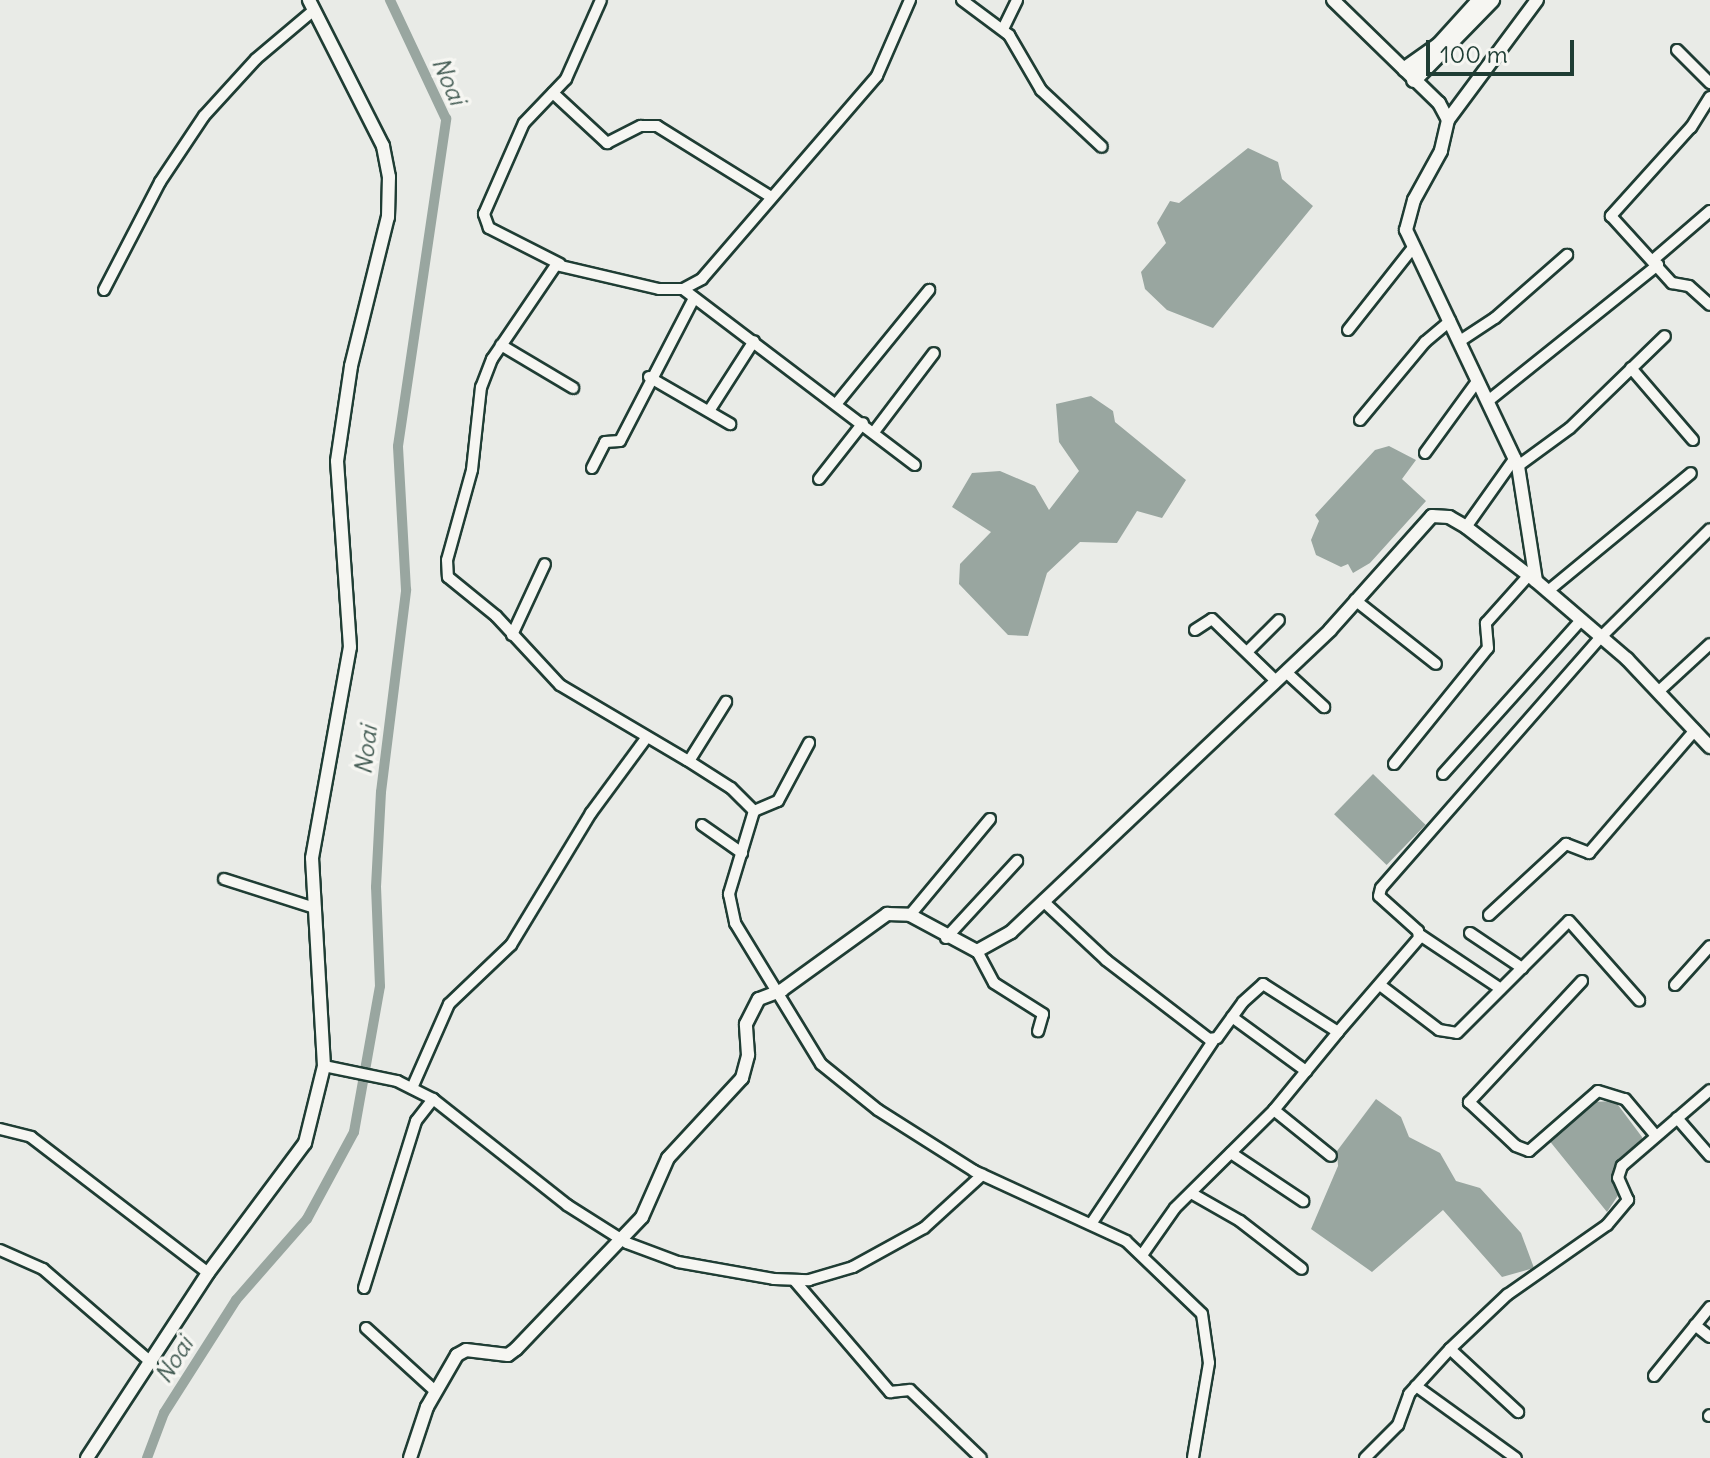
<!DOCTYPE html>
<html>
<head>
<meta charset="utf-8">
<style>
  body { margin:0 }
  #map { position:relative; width:1710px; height:1458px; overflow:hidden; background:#e9ebe7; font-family:Delius,sans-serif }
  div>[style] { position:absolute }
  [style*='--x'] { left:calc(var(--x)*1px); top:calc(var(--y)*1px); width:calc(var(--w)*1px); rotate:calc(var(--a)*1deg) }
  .water>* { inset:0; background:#99a6a0; transform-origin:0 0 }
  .canal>* { height:10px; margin:-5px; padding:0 5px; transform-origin:5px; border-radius:5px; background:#99a6a0 }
  .roads { filter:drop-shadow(2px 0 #1f3d34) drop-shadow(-2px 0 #1f3d34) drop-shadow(0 2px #1f3d34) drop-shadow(0 -2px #1f3d34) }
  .minor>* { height:10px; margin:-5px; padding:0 5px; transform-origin:5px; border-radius:5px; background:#f6f6f2 }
  .tertiary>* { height:12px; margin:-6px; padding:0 6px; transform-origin:6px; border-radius:6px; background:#f6f6f2 }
  .secondary>* { height:14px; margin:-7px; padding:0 7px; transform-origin:7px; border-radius:7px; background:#f6f6f2 }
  span { translate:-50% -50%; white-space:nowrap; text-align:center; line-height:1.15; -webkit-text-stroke:7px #f6f6f2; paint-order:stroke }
  .water-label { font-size:24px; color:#445c54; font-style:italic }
  .scale { position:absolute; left:1426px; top:40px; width:148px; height:36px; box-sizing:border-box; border:4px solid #1f3d34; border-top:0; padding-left:10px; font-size:24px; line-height:28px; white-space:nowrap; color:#1f3d34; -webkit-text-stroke:6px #f6f6f2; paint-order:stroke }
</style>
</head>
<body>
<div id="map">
  <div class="water">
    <i style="clip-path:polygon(1248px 148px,1278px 162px,1282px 179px,1313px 206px,1213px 328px,1167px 310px,1145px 289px,1141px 272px,1166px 243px,1157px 223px,1170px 201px,1179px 203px)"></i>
    <i style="clip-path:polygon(1091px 396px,1113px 411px,1115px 422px,1186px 480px,1162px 518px,1137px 511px,1117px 543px,1080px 542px,1047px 573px,1028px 636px,1008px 635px,959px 584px,960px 564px,991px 532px,952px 507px,972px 473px,1000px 471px,1035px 486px,1049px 510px,1079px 471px,1059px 442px,1056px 404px)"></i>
    <i style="clip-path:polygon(1389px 446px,1416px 460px,1402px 479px,1426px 501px,1370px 563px,1353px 573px,1348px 564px,1341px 567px,1316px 555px,1311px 540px,1319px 521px,1315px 515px,1375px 450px)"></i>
    <i style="left:1373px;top:774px;width:73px;height:56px;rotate:44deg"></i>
    <i style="clip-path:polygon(1376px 1099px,1401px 1117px,1409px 1137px,1440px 1153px,1456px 1181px,1480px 1188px,1521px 1233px,1534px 1268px,1502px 1277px,1443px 1210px,1372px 1272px,1311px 1229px,1338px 1166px,1337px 1151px)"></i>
    <i style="clip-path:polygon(1615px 1101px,1642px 1137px,1641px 1152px,1619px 1175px,1623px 1188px,1607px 1212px,1548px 1139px,1592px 1102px)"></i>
  </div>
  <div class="canal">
    <i style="--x:147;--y:1458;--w:48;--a:-69.3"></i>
    <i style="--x:164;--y:1413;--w:134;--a:-57.5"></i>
    <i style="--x:236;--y:1300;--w:108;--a:-48.8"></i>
    <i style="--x:307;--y:1219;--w:99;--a:-61.6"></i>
    <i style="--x:354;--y:1132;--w:148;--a:-79.9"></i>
    <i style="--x:380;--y:986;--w:99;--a:-92.3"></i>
    <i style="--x:376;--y:887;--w:95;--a:-87"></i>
    <i style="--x:381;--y:792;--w:204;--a:-82.9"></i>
    <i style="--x:406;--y:590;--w:144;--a:-93.2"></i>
    <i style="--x:398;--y:446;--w:331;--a:-81.6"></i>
    <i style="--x:446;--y:119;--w:132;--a:-115.2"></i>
  </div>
  <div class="roads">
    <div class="minor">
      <i style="--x:910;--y:0;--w:83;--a:113.5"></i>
      <i style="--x:877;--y:76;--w:268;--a:130.8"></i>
      <i style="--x:702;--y:279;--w:21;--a:152"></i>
      <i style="--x:683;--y:289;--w:24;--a:180"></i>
      <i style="--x:659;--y:289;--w:106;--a:-166.9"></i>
      <i style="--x:556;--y:265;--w:114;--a:124.2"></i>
      <i style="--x:492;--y:359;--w:30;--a:111"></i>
      <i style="--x:481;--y:387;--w:83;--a:96.2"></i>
      <i style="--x:472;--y:470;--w:93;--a:105.5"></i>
      <i style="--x:447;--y:560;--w:17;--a:87"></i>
      <i style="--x:448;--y:577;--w:62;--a:39.1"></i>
      <i style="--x:496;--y:616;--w:94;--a:47.2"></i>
      <i style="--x:560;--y:685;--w:147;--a:30.6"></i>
      <i style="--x:687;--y:760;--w:52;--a:32.5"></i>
      <i style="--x:731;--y:788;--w:33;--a:45"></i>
      <i style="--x:754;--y:811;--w:87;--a:106.8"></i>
      <i style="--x:729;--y:894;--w:30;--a:78"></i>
      <i style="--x:735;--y:923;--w:165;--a:58.6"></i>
      <i style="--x:821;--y:1064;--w:73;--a:38.9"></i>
      <i style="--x:878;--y:1110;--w:114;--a:32.4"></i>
      <i style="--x:974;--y:1171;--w:167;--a:24.7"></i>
      <i style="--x:1126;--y:1241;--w:105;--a:43.8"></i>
      <i style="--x:1202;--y:1314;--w:49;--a:81.9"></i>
      <i style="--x:1209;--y:1363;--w:96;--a:99.6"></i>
      <i style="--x:962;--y:0;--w:59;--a:36.7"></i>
      <i style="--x:1009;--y:35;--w:64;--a:59.8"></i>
      <i style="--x:1041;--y:90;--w:83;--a:43.1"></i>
      <i style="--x:1003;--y:29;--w:32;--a:-64"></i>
      <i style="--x:1677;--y:50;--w:47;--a:45"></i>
      <i style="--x:553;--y:93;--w:74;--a:42.8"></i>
      <i style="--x:607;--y:143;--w:38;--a:-27"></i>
      <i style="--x:641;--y:126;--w:16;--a:0"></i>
      <i style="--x:657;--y:126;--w:134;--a:31.9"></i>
      <i style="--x:1710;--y:97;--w:36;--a:122"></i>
      <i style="--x:1691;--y:127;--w:120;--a:132"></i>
      <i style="--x:1611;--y:216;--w:91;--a:47.7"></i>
      <i style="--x:1672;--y:283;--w:17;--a:10"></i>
      <i style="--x:1689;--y:286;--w:28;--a:42"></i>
      <i style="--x:1653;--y:260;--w:75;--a:-40.7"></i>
      <i style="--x:560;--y:264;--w:80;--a:-153.1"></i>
      <i style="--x:489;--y:228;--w:15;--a:-110"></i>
      <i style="--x:484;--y:214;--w:99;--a:-66.3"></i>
      <i style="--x:524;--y:123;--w:61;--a:-46.3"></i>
      <i style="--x:566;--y:79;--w:86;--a:-66.1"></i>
      <i style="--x:683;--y:289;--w:291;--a:37.2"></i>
      <i style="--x:104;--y:290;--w:122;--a:-62.6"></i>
      <i style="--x:160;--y:182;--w:79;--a:-56.3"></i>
      <i style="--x:204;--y:116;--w:77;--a:-47.6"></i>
      <i style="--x:256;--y:59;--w:76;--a:-40.2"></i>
      <i style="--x:1348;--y:330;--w:103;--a:-51.7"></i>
      <i style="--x:1460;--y:341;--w:42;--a:-33.3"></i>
      <i style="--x:1495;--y:318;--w:96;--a:-41.2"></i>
      <i style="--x:501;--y:345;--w:84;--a:30.8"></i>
      <i style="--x:1631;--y:368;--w:95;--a:49.3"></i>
      <i style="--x:649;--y:377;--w:94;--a:30.1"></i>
      <i style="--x:1488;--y:401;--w:218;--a:-38.7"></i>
      <i style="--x:837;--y:403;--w:146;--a:-50.8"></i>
      <i style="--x:709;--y:411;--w:83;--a:-57.3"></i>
      <i style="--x:1360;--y:420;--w:102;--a:-50.2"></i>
      <i style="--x:1425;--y:342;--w:33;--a:-40"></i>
      <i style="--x:874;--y:432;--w:99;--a:-52.8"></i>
      <i style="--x:1425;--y:453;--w:90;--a:-54"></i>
      <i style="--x:1518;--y:466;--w:64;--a:-36.2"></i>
      <i style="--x:1570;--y:428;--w:132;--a:-44.1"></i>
      <i style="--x:592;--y:468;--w:29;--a:-63"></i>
      <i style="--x:605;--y:442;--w:15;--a:-4"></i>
      <i style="--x:620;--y:441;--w:161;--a:-62.6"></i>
      <i style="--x:819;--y:479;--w:71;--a:-51.8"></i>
      <i style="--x:1466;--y:527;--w:85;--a:-54.6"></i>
      <i style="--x:1548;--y:591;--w:185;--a:-39.5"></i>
      <i style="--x:1355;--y:600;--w:103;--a:38.3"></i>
      <i style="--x:1195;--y:630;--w:20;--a:-33"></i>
      <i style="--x:1212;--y:619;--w:89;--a:44.1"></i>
      <i style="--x:512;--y:635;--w:78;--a:-65.1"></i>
      <i style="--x:1247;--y:652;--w:45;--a:-45"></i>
      <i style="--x:1286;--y:672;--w:52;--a:42.6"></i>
      <i style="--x:1659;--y:691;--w:69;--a:-42.7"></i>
      <i style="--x:689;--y:761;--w:70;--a:-57.9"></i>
      <i style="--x:1394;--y:764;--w:149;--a:-51"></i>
      <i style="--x:1488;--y:648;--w:25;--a:-95"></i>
      <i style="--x:1486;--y:623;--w:66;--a:-48.1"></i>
      <i style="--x:1443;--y:774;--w:207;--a:-48.1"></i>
      <i style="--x:754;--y:811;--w:26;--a:-23"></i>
      <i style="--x:778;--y:801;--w:66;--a:-61.9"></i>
      <i style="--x:702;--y:825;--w:49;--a:35"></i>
      <i style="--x:224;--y:879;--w:96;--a:17.7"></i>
      <i style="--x:1043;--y:901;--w:86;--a:43.1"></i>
      <i style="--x:1106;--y:960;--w:130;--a:37.5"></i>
      <i style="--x:1209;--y:1039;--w:8;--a:-7"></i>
      <i style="--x:1217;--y:1038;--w:44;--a:-54.2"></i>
      <i style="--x:1243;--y:1002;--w:27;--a:-42"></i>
      <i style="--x:1263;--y:984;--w:89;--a:32.6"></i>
      <i style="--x:1338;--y:1032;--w:124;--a:-49.2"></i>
      <i style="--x:1419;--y:938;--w:7;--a:-98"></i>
      <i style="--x:1418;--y:931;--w:52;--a:-138.1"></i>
      <i style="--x:1379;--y:896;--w:8;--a:-76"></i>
      <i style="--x:1381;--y:888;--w:334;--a:-48.8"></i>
      <i style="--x:1601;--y:637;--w:153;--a:-44.7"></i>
      <i style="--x:910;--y:915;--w:125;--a:-50.2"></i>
      <i style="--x:1489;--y:915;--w:105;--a:-42.7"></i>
      <i style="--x:1566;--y:844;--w:25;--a:21"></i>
      <i style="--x:1589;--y:853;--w:162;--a:-49.2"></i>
      <i style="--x:1470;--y:933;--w:63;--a:33.9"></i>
      <i style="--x:1420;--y:935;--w:97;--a:33.7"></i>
      <i style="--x:946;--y:938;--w:105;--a:-47.3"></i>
      <i style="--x:977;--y:951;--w:36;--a:62"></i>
      <i style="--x:994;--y:983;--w:58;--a:32.3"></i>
      <i style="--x:1043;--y:1014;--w:18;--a:106"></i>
      <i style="--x:1582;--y:981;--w:166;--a:133"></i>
      <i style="--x:1469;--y:1102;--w:64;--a:43.1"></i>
      <i style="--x:1516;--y:1146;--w:14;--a:21"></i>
      <i style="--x:1529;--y:1151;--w:91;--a:-41"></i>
      <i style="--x:1598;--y:1091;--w:28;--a:17"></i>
      <i style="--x:1625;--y:1099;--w:48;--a:50"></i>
      <i style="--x:1380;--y:985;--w:74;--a:37.3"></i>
      <i style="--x:1439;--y:1030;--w:18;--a:9"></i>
      <i style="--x:1457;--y:1033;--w:158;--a:-45"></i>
      <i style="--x:1569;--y:921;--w:106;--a:48.5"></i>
      <i style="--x:1675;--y:985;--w:52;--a:-48.1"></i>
      <i style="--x:1232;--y:1017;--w:92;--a:36.1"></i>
      <i style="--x:324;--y:1066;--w:75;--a:11.6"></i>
      <i style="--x:397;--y:1081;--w:40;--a:26.6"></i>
      <i style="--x:433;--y:1099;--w:171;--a:38.3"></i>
      <i style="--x:567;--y:1205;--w:71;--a:32.3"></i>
      <i style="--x:627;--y:1243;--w:54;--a:20.4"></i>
      <i style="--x:678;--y:1262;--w:97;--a:10"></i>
      <i style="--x:774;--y:1279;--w:35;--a:2"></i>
      <i style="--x:809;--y:1280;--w:46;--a:-16.5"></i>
      <i style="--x:853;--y:1267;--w:81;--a:-28.8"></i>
      <i style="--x:924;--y:1228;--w:79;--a:-42.4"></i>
      <i style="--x:412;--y:1088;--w:92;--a:-66.2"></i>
      <i style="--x:449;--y:1004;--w:86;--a:-43.6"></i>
      <i style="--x:511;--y:945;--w:154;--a:-58.8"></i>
      <i style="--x:591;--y:813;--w:94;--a:-53.6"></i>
      <i style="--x:1274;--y:1110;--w:73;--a:38.9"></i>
      <i style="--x:1677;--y:1118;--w:50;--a:49"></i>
      <i style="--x:0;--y:1129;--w:32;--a:14"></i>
      <i style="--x:31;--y:1137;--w:223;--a:37.5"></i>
      <i style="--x:1231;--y:1153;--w:87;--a:33.7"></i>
      <i style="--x:1191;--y:1193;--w:56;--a:29.7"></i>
      <i style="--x:1240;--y:1221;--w:78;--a:37.7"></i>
      <i style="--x:1091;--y:1224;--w:220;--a:-56.3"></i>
      <i style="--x:0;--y:1250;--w:47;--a:23.8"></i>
      <i style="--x:43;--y:1269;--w:144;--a:40.8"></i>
      <i style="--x:1142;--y:1255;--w:57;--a:-54.9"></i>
      <i style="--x:1175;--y:1208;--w:139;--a:-44.7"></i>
      <i style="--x:1274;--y:1110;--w:101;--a:-50.6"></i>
      <i style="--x:794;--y:1280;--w:148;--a:49.4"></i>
      <i style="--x:890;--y:1392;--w:20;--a:-6"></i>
      <i style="--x:910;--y:1390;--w:98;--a:43.8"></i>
      <i style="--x:364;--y:1288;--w:175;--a:-72.7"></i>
      <i style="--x:416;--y:1121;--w:28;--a:-52"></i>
      <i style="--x:1695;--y:1325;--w:19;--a:39"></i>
      <i style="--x:366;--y:1328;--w:95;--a:42.4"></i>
      <i style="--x:1450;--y:1349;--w:93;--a:42.8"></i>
      <i style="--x:1654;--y:1376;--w:89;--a:-50.9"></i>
      <i style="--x:1416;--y:1386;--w:123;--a:35.8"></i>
      <i style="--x:1709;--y:1416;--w:1;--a:-45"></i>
      <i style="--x:1365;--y:1458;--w:47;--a:-45"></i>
      <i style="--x:1398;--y:1425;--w:33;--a:-70"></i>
      <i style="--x:1409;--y:1394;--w:61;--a:-47.7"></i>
      <i style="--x:1450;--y:1349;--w:79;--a:-43.5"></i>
      <i style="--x:1507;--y:1295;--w:122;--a:-35"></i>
      <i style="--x:1607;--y:1225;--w:33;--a:-50"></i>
      <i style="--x:1628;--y:1200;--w:24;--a:-114"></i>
      <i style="--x:1618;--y:1178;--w:13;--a:-72"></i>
      <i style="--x:1622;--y:1166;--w:116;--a:-40.8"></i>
    </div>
    <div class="tertiary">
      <i style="--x:1333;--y:0;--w:148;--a:44.2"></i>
      <i style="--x:1439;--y:103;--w:19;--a:62"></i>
      <i style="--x:1537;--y:0;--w:149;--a:126.6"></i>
      <i style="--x:1448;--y:120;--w:32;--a:103"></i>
      <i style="--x:1441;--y:151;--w:56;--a:118.9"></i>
      <i style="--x:1414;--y:200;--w:31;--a:105"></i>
      <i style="--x:1406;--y:230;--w:261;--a:64.6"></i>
      <i style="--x:1518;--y:466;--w:116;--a:81.1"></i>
      <i style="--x:1536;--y:581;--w:120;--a:40.6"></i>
      <i style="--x:1627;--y:659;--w:121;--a:46.7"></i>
      <i style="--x:87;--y:1458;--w:221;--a:-56.8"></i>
      <i style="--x:208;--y:1273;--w:162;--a:-53.3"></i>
      <i style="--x:305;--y:1143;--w:79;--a:-76.1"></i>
      <i style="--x:324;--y:1066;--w:208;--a:-93.3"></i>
      <i style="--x:312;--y:858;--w:214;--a:-79.8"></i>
      <i style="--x:350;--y:647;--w:186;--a:-94"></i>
      <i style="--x:337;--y:461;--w:96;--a:-81.6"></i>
      <i style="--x:351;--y:366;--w:154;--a:-76.1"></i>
      <i style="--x:388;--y:217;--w:40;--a:-88.6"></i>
      <i style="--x:389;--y:177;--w:32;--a:-101"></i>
      <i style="--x:383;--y:146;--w:164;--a:-116.9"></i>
      <i style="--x:410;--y:1458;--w:54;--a:-71.6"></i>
      <i style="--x:427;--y:1407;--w:60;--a:-60"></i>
      <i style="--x:457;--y:1355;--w:10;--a:-29"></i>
      <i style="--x:466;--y:1350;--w:42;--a:6.8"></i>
      <i style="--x:508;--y:1355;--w:10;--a:-37"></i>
      <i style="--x:516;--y:1349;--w:182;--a:-46.3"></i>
      <i style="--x:642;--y:1217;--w:64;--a:-66.2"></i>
      <i style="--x:668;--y:1158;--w:109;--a:-47.2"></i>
      <i style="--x:742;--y:1078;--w:24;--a:-75"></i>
      <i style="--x:748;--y:1055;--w:31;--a:-94"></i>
      <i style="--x:746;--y:1024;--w:28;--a:-63"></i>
      <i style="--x:759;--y:999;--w:25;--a:-21"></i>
      <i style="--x:782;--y:990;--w:130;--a:-35.9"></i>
      <i style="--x:887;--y:914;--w:23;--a:2"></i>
      <i style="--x:910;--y:915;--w:76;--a:28.2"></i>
      <i style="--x:977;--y:951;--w:39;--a:-29"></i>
      <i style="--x:1011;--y:932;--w:439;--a:-43.4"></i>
      <i style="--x:1330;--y:630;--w:153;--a:-48.2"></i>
      <i style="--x:1432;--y:516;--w:17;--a:3"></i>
      <i style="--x:1449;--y:517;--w:20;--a:30"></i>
      <i style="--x:1466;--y:527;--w:88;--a:37.6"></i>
    </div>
    <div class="secondary">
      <i style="--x:1405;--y:69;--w:42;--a:-35.2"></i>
      <i style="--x:1439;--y:45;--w:58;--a:-47.8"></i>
      <i style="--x:1414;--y:80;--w:112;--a:-45.7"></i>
    </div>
  </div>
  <div class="water-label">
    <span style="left:449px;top:81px;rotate:66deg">Noai</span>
    <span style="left:366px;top:750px;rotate:-83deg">Noai</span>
    <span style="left:174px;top:1360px;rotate:-58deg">Noai</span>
  </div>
  <div class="scale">100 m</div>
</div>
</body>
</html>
